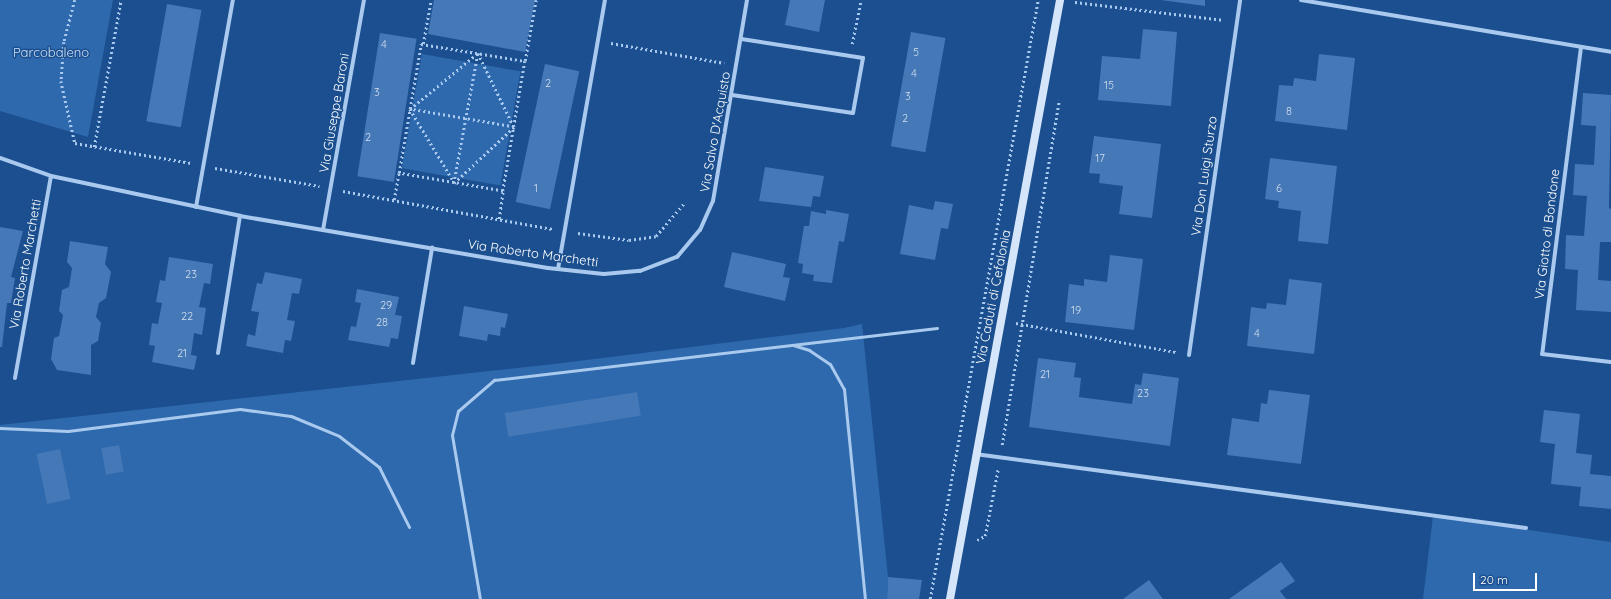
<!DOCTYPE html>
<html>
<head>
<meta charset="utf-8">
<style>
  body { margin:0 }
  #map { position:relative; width:1611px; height:599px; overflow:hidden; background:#1b4f8f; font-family:Quicksand,sans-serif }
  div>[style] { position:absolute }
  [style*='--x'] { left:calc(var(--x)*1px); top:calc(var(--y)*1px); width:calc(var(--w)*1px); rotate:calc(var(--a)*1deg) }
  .green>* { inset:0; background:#2e69ad; transform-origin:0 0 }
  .building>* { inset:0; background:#4478b7; transform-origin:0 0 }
  .path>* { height:2.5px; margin-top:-1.25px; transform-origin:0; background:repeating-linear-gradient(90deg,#a9c9ee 0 2px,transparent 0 5px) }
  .lane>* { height:3px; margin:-1.5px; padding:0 1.5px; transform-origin:1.5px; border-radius:1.5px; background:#a9c9ee }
  .street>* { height:4px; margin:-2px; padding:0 2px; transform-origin:2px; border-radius:2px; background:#a9c9ee }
  .secondary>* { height:8px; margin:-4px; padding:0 4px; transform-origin:4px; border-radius:4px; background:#d6e6fa }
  span { translate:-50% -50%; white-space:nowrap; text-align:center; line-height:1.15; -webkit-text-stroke:3px #1b4f8f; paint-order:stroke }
  .number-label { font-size:11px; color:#d0dded }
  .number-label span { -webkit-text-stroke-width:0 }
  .park-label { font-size:13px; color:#cfe3fa }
  .street-label { font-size:13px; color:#fff }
  .scale { position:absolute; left:1473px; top:573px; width:64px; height:18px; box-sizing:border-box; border:2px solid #fff; border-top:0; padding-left:5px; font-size:12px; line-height:14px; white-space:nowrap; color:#fff; -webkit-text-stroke:3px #1b4f8f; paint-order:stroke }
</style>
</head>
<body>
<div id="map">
  <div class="green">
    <i style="clip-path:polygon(0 0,113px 0,88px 137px,0 111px)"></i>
    <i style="left:422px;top:54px;width:100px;height:116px;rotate:10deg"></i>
    <i style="clip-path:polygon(862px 324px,888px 577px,887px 599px,0 599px,0 425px,554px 364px,844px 328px)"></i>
    <i style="clip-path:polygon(1433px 516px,1611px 542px,1611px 599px,1423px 599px)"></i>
  </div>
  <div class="building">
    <i style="clip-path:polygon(434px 0,535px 0,525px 52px,428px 34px)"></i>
    <i style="clip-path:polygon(790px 0,825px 0,819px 32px,785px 25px)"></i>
    <i style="clip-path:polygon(1161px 0,1205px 0,1205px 6px)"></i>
    <i style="left:167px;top:4px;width:35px;height:119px;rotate:10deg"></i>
    <i style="clip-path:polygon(1143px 29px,1177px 32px,1171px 106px,1098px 100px,1102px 56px,1140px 59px)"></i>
    <i style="left:911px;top:32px;width:35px;height:116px;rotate:10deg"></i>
    <i style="left:380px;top:33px;width:37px;height:145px;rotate:9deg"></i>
    <i style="clip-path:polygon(1319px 54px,1355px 58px,1347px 130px,1275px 121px,1279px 85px,1293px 86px,1294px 78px,1316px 81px)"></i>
    <i style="left:545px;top:64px;width:35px;height:141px;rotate:12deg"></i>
    <i style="clip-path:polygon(1583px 93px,1611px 95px,1609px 208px,1611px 209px,1611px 242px,1600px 242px,1598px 280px,1611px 281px,1611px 312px,1576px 310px,1578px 270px,1565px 269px,1566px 235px,1584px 236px,1587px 196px,1573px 195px,1575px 164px,1594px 165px,1596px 126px,1581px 125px)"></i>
    <i style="clip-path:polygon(1094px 136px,1161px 144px,1152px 218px,1119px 214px,1123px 186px,1099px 183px,1100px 174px,1089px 173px)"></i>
    <i style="clip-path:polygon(1270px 158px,1337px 166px,1328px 244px,1298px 241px,1301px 211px,1278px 208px,1279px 201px,1265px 199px)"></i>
    <i style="clip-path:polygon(765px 167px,824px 176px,820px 197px,813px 196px,811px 207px,759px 201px)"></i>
    <i style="clip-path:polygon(935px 201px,953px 204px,948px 229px,941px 228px,935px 260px,900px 254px,909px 205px,933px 210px)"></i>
    <i style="clip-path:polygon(826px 210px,849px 214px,844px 242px,839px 241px,832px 283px,813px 281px,814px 275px,802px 273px,803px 264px,798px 263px,804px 226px,809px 226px,811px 211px,826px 214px)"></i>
    <i style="clip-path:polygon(0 227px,23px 231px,11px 277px,15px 278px,11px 303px,7px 303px,2px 347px,0 347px)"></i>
    <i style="clip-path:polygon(70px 241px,108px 247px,105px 264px,111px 272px,106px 298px,99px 303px,96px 317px,101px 323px,98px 341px,91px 345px,91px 375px,57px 370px,51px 359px,54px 338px,59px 336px,63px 315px,59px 311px,62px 290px,69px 287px,72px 268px,67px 262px)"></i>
    <i style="clip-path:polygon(732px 252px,786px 264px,783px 277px,790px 278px,785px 301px,724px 287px)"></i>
    <i style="clip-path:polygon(1110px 255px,1143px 259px,1134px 330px,1065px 322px,1069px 284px,1084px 286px,1084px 279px,1107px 282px)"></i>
    <i style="clip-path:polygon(169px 257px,213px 264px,210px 284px,204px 283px,199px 307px,206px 308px,202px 335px,194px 333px,191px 355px,197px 356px,194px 370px,152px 362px,155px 346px,149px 345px,152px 323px,158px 324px,162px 303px,156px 302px,160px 280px,165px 281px)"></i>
    <i style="clip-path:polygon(265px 272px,302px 279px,299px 294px,292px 293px,287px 320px,295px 321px,291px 341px,285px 340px,283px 353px,246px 346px,248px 334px,255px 336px,259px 312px,251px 311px,257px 283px,262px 284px)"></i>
    <i style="clip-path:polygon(1289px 279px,1322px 283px,1314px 354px,1247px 346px,1251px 307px,1266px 309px,1267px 303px,1286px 305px)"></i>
    <i style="clip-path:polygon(357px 289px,399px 297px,395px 315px,402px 316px,398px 339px,391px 338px,389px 347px,348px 340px,351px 326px,356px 327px,361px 303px,355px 302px)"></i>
    <i style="clip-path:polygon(464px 306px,508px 314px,505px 328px,501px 327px,500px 336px,488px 334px,487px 341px,459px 336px)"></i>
    <i style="clip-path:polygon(1038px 358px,1076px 363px,1074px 377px,1081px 378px,1079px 397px,1132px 404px,1135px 384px,1141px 385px,1143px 373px,1179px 378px,1170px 446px,1029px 427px)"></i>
    <i style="clip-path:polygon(1269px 390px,1310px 395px,1301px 464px,1227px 455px,1232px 418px,1259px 422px,1261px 403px,1267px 404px)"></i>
    <i style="left:637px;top:392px;width:24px;height:134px;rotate:81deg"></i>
    <i style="clip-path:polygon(1544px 410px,1580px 414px,1576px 453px,1592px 455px,1590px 474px,1611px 476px,1611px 509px,1579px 506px,1581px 487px,1551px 484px,1555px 444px,1540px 442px)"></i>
    <i style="left:119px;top:445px;width:27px;height:18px;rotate:80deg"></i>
    <i style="left:60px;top:449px;width:51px;height:24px;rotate:78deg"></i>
    <i style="clip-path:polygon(1281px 562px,1295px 581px,1280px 591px,1286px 599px,1229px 599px)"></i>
    <i style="clip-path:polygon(888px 577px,922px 580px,919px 599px,887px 599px)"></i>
    <i style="clip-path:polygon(1149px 580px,1163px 599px,1123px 599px)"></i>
  </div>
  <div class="path">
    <i style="--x:75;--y:0;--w:43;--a:104.7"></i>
    <i style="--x:64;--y:42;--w:39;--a:94"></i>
    <i style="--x:61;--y:81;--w:64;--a:77.3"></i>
    <i style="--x:75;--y:143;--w:118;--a:9.8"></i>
    <i style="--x:1075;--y:2;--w:150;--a:6.9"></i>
    <i style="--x:611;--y:43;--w:115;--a:10"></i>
    <i style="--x:421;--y:44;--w:105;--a:9.3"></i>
    <i style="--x:525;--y:61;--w:132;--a:99.6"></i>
    <i style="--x:503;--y:191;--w:106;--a:-170.2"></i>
    <i style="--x:399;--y:173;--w:131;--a:-80.3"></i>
    <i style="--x:423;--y:44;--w:45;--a:-79.7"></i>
    <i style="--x:852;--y:44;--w:45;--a:-78.4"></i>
    <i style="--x:478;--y:53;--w:82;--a:64.1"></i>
    <i style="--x:514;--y:127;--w:106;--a:-170.2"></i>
    <i style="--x:410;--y:109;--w:88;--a:-39.5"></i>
    <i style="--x:478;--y:54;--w:131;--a:100.5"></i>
    <i style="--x:454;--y:183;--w:82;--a:-43"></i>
    <i style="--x:525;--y:61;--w:62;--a:-79.8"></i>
    <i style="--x:410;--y:109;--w:85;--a:58.9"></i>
    <i style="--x:94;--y:147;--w:149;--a:-79.6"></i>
    <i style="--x:215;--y:168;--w:106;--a:9.8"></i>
    <i style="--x:343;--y:191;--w:213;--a:10.3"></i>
    <i style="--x:394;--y:200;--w:27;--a:-80"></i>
    <i style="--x:499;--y:219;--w:28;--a:-82"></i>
    <i style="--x:578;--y:233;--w:51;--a:7.8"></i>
    <i style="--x:629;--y:240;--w:27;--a:-8"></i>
    <i style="--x:656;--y:236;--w:45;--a:-49.5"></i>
    <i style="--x:1016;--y:323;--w:163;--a:10.3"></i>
    <i style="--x:1002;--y:445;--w:350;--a:-80.6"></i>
    <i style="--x:977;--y:540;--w:9;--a:-27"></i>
    <i style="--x:985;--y:536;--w:68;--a:-79"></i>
    <i style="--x:930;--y:599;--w:609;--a:-79.78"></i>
  </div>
  <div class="lane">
    <i style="--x:793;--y:345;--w:17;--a:17"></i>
    <i style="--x:809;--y:350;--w:25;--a:34"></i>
    <i style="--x:830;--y:364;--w:29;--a:61"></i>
    <i style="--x:844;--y:389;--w:211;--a:84.3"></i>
    <i style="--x:0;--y:428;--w:68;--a:2.5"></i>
    <i style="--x:68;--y:431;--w:173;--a:-7.3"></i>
    <i style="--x:240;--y:409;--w:51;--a:7.8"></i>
    <i style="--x:291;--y:416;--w:52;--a:22.6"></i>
    <i style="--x:339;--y:436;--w:51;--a:37.8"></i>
    <i style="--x:379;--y:467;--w:67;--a:63.4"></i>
    <i style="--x:480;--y:599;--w:166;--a:-99.7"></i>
    <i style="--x:452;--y:435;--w:25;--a:-76"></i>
    <i style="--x:458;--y:411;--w:48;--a:-40.7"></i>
    <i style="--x:494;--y:380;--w:446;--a:-6.7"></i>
  </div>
  <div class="street">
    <i style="--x:1301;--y:0;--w:314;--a:9.5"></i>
    <i style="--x:1581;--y:47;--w:309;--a:97.2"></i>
    <i style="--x:1542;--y:354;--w:69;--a:6.6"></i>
    <i style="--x:732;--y:95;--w:122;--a:8.5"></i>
    <i style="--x:853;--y:113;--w:56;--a:-79.7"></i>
    <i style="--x:863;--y:58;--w:123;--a:-171.1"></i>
    <i style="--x:0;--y:158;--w:54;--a:19.4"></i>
    <i style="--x:51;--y:176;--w:193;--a:11.9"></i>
    <i style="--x:240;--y:216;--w:312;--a:9.6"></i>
    <i style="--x:548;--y:268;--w:56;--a:6.1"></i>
    <i style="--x:604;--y:274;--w:36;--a:-5"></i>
    <i style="--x:640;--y:271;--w:40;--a:-21"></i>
    <i style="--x:677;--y:257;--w:35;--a:-50"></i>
    <i style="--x:700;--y:230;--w:32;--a:-66"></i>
    <i style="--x:713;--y:201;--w:204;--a:-80.4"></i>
    <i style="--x:196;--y:207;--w:210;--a:-79.9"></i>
    <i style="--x:323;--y:230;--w:234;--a:-79.9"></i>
    <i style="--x:558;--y:269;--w:273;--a:-80.1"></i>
    <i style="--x:218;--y:353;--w:139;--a:-80.9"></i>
    <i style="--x:1189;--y:355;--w:359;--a:-81.8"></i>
    <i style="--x:413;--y:363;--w:117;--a:-80.6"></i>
    <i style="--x:15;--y:378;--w:205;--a:-79.9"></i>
    <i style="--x:975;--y:454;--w:556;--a:7.65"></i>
  </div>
  <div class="secondary">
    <i style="--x:950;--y:599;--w:609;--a:-79.59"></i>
  </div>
  <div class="number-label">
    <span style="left:384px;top:44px">4</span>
    <span style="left:916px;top:52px">5</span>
    <span style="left:914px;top:73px">4</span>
    <span style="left:548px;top:83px">2</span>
    <span style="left:1109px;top:85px">15</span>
    <span style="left:377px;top:92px">3</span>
    <span style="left:908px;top:96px">3</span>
    <span style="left:1289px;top:111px">8</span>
    <span style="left:905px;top:118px">2</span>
    <span style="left:368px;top:137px">2</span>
    <span style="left:1100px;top:158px">17</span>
    <span style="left:536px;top:188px">1</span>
    <span style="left:1279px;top:188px">6</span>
    <span style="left:191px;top:274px">23</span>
    <span style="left:386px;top:305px">29</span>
    <span style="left:1076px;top:310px">19</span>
    <span style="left:187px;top:316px">22</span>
    <span style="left:382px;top:322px">28</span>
    <span style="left:1257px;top:333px">4</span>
    <span style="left:182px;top:353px">21</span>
    <span style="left:1045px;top:374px">21</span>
    <span style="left:1143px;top:393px">23</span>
  </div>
  <div class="park-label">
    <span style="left:51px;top:52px">Parcobaleno</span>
  </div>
  <div class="street-label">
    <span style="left:334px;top:113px;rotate:-80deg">Via Giuseppe Baroni</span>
    <span style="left:715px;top:132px;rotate:-80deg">Via Salvo D'Acquisto</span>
    <span style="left:1204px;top:176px;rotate:-82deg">Via Don Luigi Sturzo</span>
    <span style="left:1547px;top:234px;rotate:-83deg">Via Giotto di Bondone</span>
    <span style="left:533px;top:253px;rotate:8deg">Via Roberto Marchetti</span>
    <span style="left:25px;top:264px;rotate:-80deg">Via Roberto Marchetti</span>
    <span style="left:993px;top:297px;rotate:-79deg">Via Caduti di Cefalonia</span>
  </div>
  <div class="scale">20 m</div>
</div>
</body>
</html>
